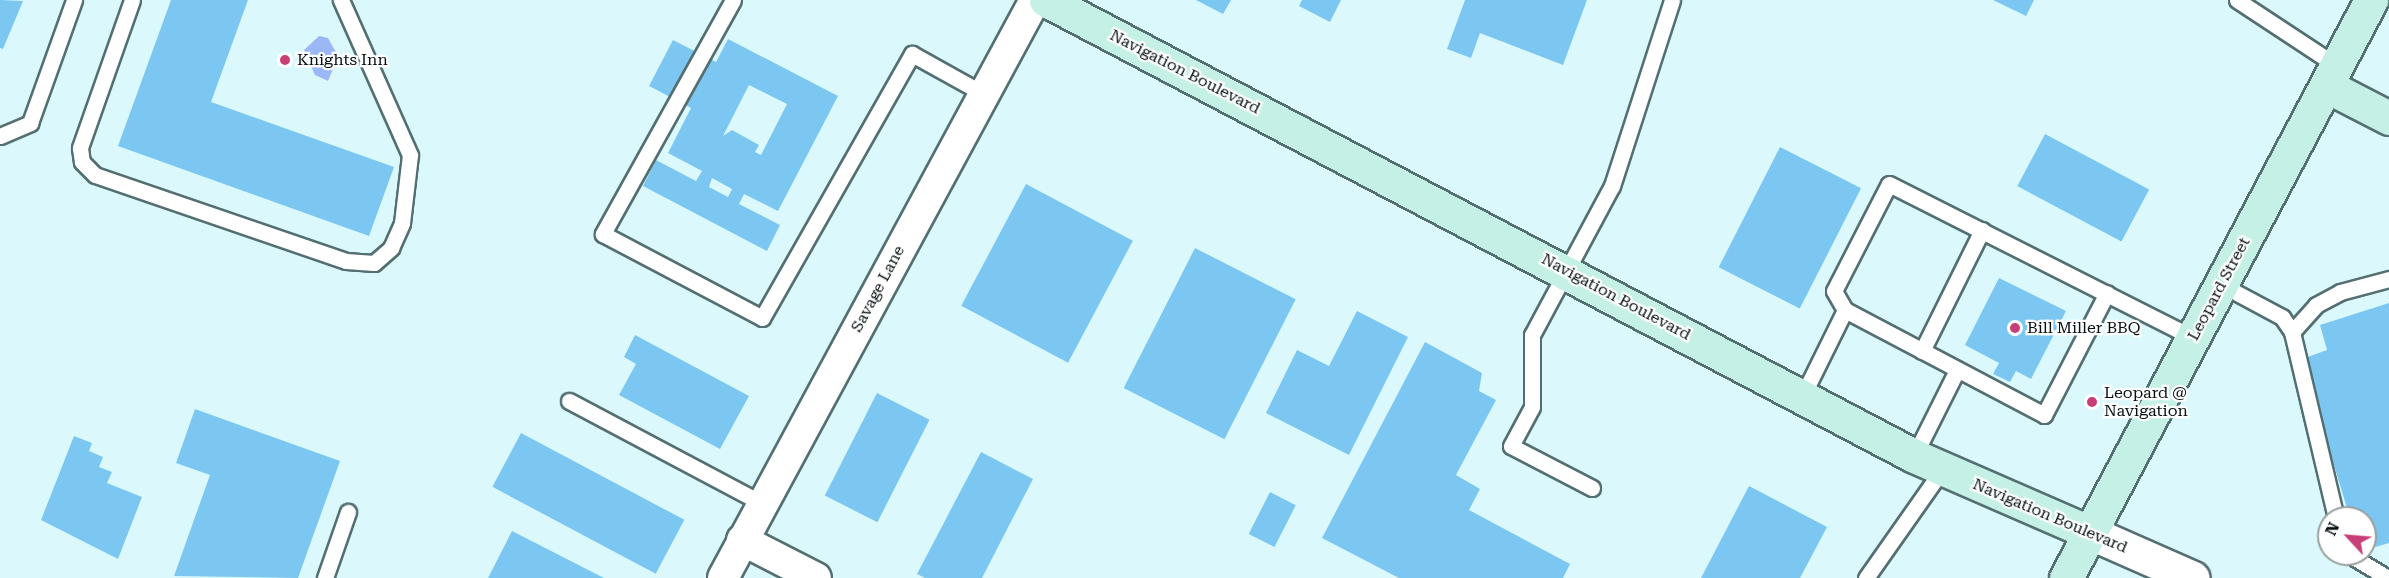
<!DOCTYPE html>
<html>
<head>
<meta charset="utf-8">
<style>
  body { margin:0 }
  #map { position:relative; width:2389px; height:578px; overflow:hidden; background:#dbf9fc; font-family:"Roboto Serif",serif }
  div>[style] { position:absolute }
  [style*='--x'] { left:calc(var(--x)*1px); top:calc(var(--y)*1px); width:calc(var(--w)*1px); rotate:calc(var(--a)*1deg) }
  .water>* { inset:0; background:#9bb7f6 }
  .building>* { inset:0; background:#7cc7f2; transform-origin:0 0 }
  .roads { filter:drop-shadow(2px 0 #546f72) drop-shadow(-2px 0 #546f72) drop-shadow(0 2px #546f72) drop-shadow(0 -2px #546f72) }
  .service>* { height:15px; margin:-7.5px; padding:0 7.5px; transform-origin:7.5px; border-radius:7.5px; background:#fff }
  .minor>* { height:30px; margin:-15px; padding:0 15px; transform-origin:15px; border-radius:15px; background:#fff }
  .tertiary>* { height:33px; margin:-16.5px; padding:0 16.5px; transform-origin:16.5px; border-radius:16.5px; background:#fff }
  .secondary>* { height:33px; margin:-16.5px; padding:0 16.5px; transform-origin:16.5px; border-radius:16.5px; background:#c5f0e5 }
  .dots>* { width:16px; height:16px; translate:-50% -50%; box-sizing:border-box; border:3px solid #fff; border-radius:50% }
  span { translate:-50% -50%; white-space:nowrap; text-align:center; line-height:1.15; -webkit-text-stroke:4.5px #fff; paint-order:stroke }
  .poi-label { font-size:16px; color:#061011 }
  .left { translate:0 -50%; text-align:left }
  .street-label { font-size:16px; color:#061011 }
  .north { position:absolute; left:2317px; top:506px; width:60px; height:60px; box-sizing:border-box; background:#fff; border:2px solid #9b9fa0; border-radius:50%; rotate:296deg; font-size:16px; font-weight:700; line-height:24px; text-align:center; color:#061011 }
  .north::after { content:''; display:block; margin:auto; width:21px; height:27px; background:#c83f78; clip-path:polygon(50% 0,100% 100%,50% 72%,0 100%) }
</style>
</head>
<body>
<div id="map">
  <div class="water">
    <i style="clip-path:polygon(319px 36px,328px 38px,338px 56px,328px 81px,315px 75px,304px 50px)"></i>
  </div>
  <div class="building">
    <i style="clip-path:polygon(0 0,23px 1px,3px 49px,0 48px)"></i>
    <i style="clip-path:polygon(171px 0,248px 0,211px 102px,394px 167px,369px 236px,118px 146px)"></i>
    <i style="clip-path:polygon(1196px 0,1231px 0,1223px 14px)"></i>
    <i style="clip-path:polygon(1302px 0,1341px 0,1330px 22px,1299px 6px)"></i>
    <i style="clip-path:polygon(1465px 0,1587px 0,1563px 65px,1480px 33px,1471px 58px,1447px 49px)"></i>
    <i style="clip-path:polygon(1993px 0,2034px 0,2026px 16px)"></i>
    <i style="clip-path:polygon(evenodd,728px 39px,838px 96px,778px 211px,744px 194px,739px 204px,780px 225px,767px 251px,643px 186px,656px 160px,696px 181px,702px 171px,668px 153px,691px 108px,649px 86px,673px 40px,716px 62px,728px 39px,749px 85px,787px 104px,761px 155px,755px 152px,759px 145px,732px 130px,723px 136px,749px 85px,728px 39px,712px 178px,732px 189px,728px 197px,709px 187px,712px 178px)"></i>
    <i style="left:2045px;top:134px;width:118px;height:59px;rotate:28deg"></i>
    <i style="left:1780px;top:147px;width:91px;height:135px;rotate:27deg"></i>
    <i style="left:1026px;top:184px;width:121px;height:138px;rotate:28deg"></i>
    <i style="left:1195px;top:248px;width:113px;height:157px;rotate:27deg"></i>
    <i style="clip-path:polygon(1999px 278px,2066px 311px,2031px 379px,2016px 371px,2010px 382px,1993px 374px,1999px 363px,1965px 345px)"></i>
    <i style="clip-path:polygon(2389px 303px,2389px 543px,2365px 550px,2365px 518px,2350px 518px,2302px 359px,2327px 350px,2320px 325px)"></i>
    <i style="clip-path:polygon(1357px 311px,1408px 337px,1349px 455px,1266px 413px,1297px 350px,1329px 366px)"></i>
    <i style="clip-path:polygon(635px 335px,749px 396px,720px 449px,619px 395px,636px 364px,624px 357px)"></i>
    <i style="clip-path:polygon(1425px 342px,1482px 373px,1479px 391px,1496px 400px,1456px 475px,1480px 489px,1469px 510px,1570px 564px,1563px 578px,1399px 578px,1322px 538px)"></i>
    <i style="left:877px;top:393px;width:59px;height:115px;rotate:27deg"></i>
    <i style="clip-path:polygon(195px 409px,340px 461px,298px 578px,174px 576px,210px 475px,176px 463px)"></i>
    <i style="left:521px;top:433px;width:185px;height:61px;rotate:28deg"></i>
    <i style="clip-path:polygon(74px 436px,92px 443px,89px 451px,103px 457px,99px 467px,112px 472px,107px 483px,142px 497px,118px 559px,41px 520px)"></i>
    <i style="clip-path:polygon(981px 452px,1033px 479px,982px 578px,925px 578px,917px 574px)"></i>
    <i style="clip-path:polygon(1749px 486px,1827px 527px,1800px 578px,1701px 578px)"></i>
    <i style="left:1270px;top:492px;width:29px;height:47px;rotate:27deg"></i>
    <i style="clip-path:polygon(512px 531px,604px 578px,488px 578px)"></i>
  </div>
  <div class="roads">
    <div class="service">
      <i style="--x:132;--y:0;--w:157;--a:109.4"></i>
      <i style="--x:80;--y:148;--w:14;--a:82"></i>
      <i style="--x:82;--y:162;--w:18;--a:45"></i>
      <i style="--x:95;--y:175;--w:265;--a:18.9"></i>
      <i style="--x:346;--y:261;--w:28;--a:4"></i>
      <i style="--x:374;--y:263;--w:23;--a:-41"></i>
      <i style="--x:391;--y:248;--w:27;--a:-66"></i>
      <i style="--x:402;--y:223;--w:68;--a:-83.3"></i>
      <i style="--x:410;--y:155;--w:170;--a:-114"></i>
      <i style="--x:733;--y:0;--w:268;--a:119.1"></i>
      <i style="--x:603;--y:234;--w:180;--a:27.8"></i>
      <i style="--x:762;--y:318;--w:304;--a:-60.4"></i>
      <i style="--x:912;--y:54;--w:82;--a:29.1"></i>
      <i style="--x:2237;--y:0;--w:120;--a:33.4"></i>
      <i style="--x:0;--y:136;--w:33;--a:-23"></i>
      <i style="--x:30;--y:123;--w:131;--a:-70.3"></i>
      <i style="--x:2222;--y:285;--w:68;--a:28.1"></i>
      <i style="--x:2282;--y:317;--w:18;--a:56"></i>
      <i style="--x:2292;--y:332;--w:191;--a:76.7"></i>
      <i style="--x:1845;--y:310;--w:225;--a:27.8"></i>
      <i style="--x:2044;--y:415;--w:137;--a:-62.7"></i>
      <i style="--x:2292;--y:332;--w:36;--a:-48"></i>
      <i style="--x:2316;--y:305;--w:27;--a:-28"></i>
      <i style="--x:2340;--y:292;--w:51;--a:-14.9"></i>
      <i style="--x:1922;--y:351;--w:135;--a:-63.6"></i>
      <i style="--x:1802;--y:397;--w:97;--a:-63.7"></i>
      <i style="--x:1845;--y:310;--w:22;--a:-120"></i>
      <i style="--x:1834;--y:291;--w:120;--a:-62.8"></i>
      <i style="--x:1889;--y:184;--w:342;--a:26.8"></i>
      <i style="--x:569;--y:401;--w:218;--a:27.9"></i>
      <i style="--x:1914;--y:456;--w:96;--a:-63.4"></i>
      <i style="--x:1592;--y:488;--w:91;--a:-152.6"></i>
      <i style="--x:1511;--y:446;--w:44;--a:-61.7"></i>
      <i style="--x:1532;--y:407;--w:72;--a:-90"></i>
      <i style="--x:1532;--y:335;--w:169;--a:-61.8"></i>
      <i style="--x:1612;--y:186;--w:195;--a:-72.1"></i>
      <i style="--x:2348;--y:554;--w:47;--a:31"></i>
      <i style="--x:325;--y:578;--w:70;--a:-70.8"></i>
      <i style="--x:1866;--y:578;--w:132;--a:-54.9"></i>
    </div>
    <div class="minor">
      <i style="--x:742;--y:540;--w:83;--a:27.2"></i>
      <i style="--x:723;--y:578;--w:657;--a:-61.64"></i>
    </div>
    <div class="tertiary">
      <i style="--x:2091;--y:533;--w:111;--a:23.8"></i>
    </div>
    <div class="secondary">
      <i style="--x:1046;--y:0;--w:980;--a:27.71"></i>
      <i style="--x:1914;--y:456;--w:193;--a:23.5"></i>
      <i style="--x:2327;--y:86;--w:70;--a:27.3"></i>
      <i style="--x:2066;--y:578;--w:654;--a:-62.18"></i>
    </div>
  </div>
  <div class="dots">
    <i style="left:285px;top:60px;background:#c83f78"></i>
    <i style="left:2015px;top:328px;background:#c83f78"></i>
    <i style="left:2092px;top:402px;background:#c83f78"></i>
  </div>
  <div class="poi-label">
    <span class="left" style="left:297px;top:60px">Knights Inn</span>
    <span class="left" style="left:2027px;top:328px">Bill Miller BBQ</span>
    <span class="left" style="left:2104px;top:402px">Leopard @<br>Navigation</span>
  </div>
  <div class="street-label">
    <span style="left:1185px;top:72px;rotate:27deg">Navigation Boulevard</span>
    <span style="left:878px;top:289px;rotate:-62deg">Savage Lane</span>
    <span style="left:2219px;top:289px;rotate:-62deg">Leopard Street</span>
    <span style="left:1616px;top:297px;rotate:28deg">Navigation Boulevard</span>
    <span style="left:2050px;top:516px;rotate:23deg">Navigation Boulevard</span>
  </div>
  <div class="north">N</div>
</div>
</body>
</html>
